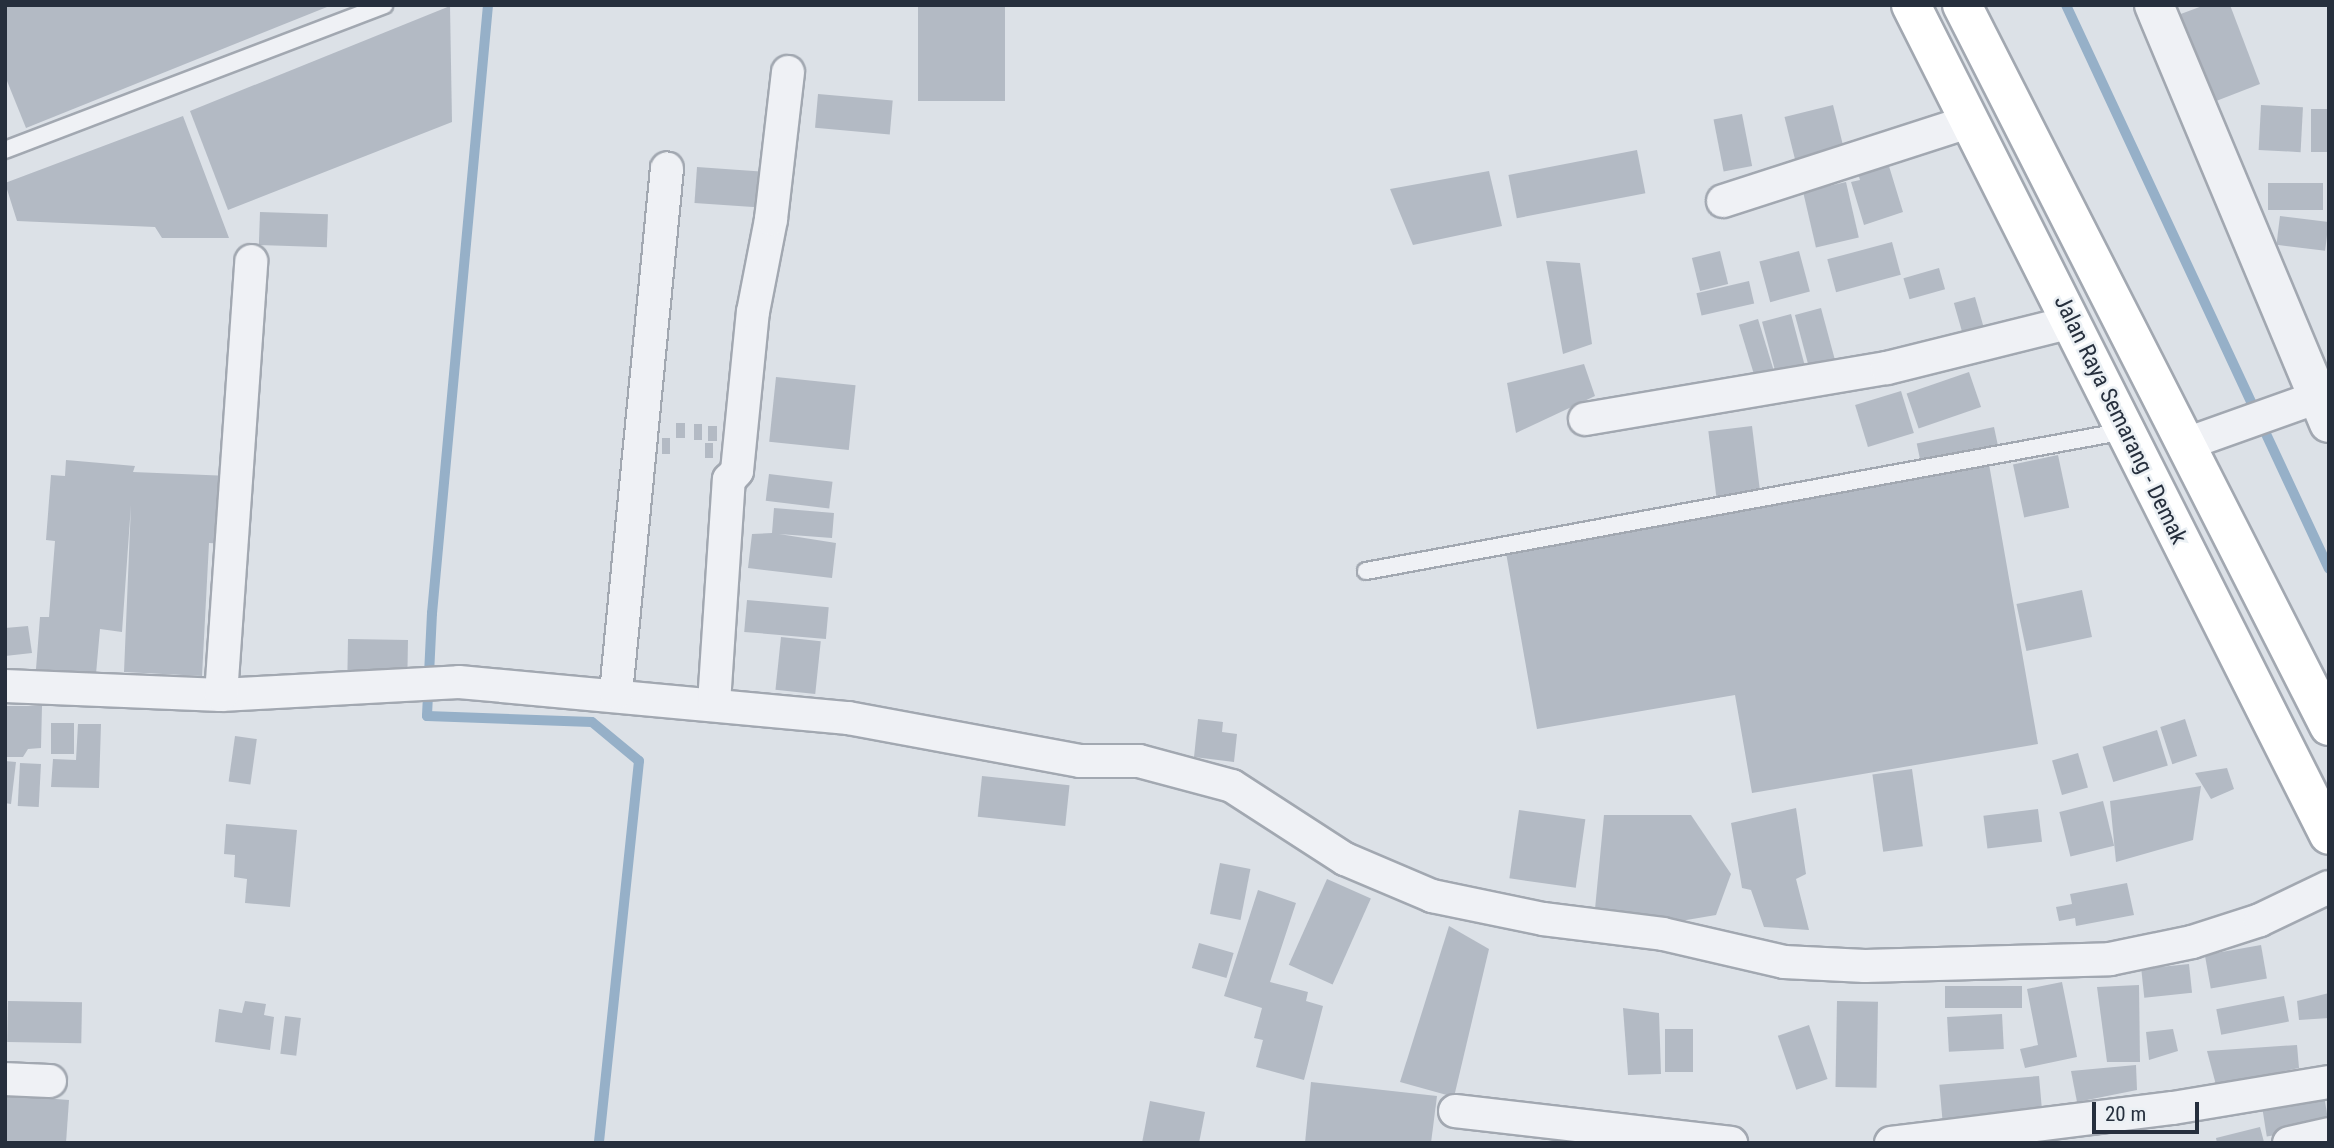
<!DOCTYPE html>
<html>
<head>
<meta charset="utf-8">
<style>
  body { margin:0 }
  #map { position:relative; width:2334px; height:1148px; overflow:hidden; background:#dce1e7; font-family:"Roboto Condensed",sans-serif }
  div>[style] { position:absolute }
  [style*='--x'] { left:calc(var(--x)*1px); top:calc(var(--y)*1px); width:calc(var(--w)*1px); rotate:calc(var(--a)*1deg) }
  .stream>* { height:10px; margin:-5px; padding:0 5px; transform-origin:5px; border-radius:5px; background:#96b0c8 }
  .building>* { inset:0; background:#b3bac4; transform-origin:0 0 }
  .roads { filter:drop-shadow(2px 0 #a2a8b1) drop-shadow(-2px 0 #a2a8b1) drop-shadow(0 2px #a2a8b1) drop-shadow(0 -2px #a2a8b1) }
  .service>* { height:16px; margin:-8px; padding:0 8px; transform-origin:8px; border-radius:8px; background:#eff1f5 }
  .minor>* { height:32px; margin:-16px; padding:0 16px; transform-origin:16px; border-radius:16px; background:#eff1f5 }
  .tertiary>* { height:38px; margin:-19px; padding:0 19px; transform-origin:19px; border-radius:19px; background:#eff1f5 }
  .trunk>* { height:38px; margin:-19px; padding:0 19px; transform-origin:19px; border-radius:19px; background:#fff }
  span { translate:-50% -50%; white-space:nowrap; text-align:center; line-height:1.15; -webkit-text-stroke:5px #ebf0f4; paint-order:stroke }
  .street-label { font-size:23px; color:#262f3d }
  .frame { position:absolute; inset:0; border:7px solid #262f3d; pointer-events:none }
  .scale { position:absolute; left:2092px; top:1102px; width:107px; height:32px; box-sizing:border-box; border:4px solid #262f3d; border-top:0; padding-left:9px; font-size:21px; line-height:24px; white-space:nowrap; color:#262f3d; -webkit-text-stroke:5px #ebf0f4; paint-order:stroke }
</style>
</head>
<body>
<div id="map">
  <div class="stream">
    <i style="--x:488;--y:5;--w:611;--a:95.26"></i>
    <i style="--x:432;--y:613;--w:103;--a:92.8"></i>
    <i style="--x:427;--y:716;--w:165;--a:2.1"></i>
    <i style="--x:592;--y:722;--w:61;--a:39.7"></i>
    <i style="--x:639;--y:761;--w:384;--a:96"></i>
    <i style="--x:2066;--y:5;--w:622;--a:65"></i>
  </div>
  <div class="building">
    <i style="clip-path:polygon(5px 5px,332px 5px,26px 128px,5px 76px)"></i>
    <i style="left:918px;top:5px;width:87px;height:96px"></i>
    <i style="clip-path:polygon(2205px 5px,2230px 5px,2260px 84px,2211px 103px,2178px 15px)"></i>
    <i style="clip-path:polygon(450px 6px,452px 122px,228px 210px,190px 111px)"></i>
    <i style="left:818px;top:94px;width:75px;height:34px;rotate:5deg"></i>
    <i style="left:1833px;top:105px;width:46px;height:50px;rotate:76deg"></i>
    <i style="left:2261px;top:105px;width:42px;height:45px;rotate:3deg"></i>
    <i style="left:2329px;top:109px;width:43px;height:18px;rotate:90deg"></i>
    <i style="left:1742px;top:114px;width:53px;height:29px;rotate:79deg"></i>
    <i style="clip-path:polygon(183px 116px,229px 238px,162px 238px,155px 227px,17px 221px,5px 183px)"></i>
    <i style="left:1637px;top:150px;width:44px;height:131px;rotate:79deg"></i>
    <i style="clip-path:polygon(1885px 153px,1903px 212px,1864px 225px,1851px 182px,1860px 180px,1855px 163px)"></i>
    <i style="left:697px;top:167px;width:73px;height:36px;rotate:4deg"></i>
    <i style="clip-path:polygon(1489px 171px,1502px 226px,1413px 245px,1390px 189px)"></i>
    <i style="left:1846px;top:182px;width:57px;height:44px;rotate:77deg"></i>
    <i style="left:2323px;top:183px;width:27px;height:55px;rotate:90deg"></i>
    <i style="left:260px;top:212px;width:68px;height:33px;rotate:2deg"></i>
    <i style="left:2280px;top:216px;width:49px;height:29px;rotate:7deg"></i>
    <i style="left:1892px;top:242px;width:34px;height:67px;rotate:75deg"></i>
    <i style="left:1720px;top:251px;width:34px;height:29px;rotate:76deg"></i>
    <i style="left:1799px;top:251px;width:42px;height:41px;rotate:75deg"></i>
    <i style="clip-path:polygon(1546px 261px,1580px 263px,1592px 344px,1563px 354px)"></i>
    <i style="left:1939px;top:268px;width:22px;height:37px;rotate:74deg"></i>
    <i style="left:1749px;top:281px;width:23px;height:54px;rotate:77deg"></i>
    <i style="left:1975px;top:297px;width:43px;height:22px;rotate:74deg"></i>
    <i style="left:1821px;top:308px;width:57px;height:27px;rotate:75deg"></i>
    <i style="left:1791px;top:314px;width:61px;height:30px;rotate:75deg"></i>
    <i style="left:1758px;top:319px;width:56px;height:20px;rotate:73deg"></i>
    <i style="clip-path:polygon(1584px 364px,1595px 396px,1516px 433px,1507px 383px)"></i>
    <i style="left:1969px;top:372px;width:37px;height:66px;rotate:71deg"></i>
    <i style="left:776px;top:377px;width:80px;height:65px;rotate:6deg"></i>
    <i style="left:1901px;top:391px;width:44px;height:48px;rotate:73deg"></i>
    <i style="left:676px;top:423px;width:9px;height:15px"></i>
    <i style="left:702px;top:424px;width:16px;height:8px;rotate:90deg"></i>
    <i style="left:708px;top:426px;width:9px;height:15px"></i>
    <i style="left:1752px;top:426px;width:70px;height:44px;rotate:83deg"></i>
    <i style="left:1994px;top:427px;width:24px;height:79px;rotate:78deg"></i>
    <i style="left:662px;top:438px;width:8px;height:16px"></i>
    <i style="left:705px;top:443px;width:8px;height:15px"></i>
    <i style="left:2058px;top:455px;width:54px;height:46px;rotate:78deg"></i>
    <i style="clip-path:polygon(66px 460px,135px 466px,133px 472px,230px 476px,227px 544px,209px 543px,202px 676px,124px 672px,131px 505px,122px 632px,100px 629px,96px 674px,36px 669px,40px 617px,49px 617px,55px 541px,46px 540px,51px 475px,65px 476px)"></i>
    <i style="clip-path:polygon(1989px 464px,2038px 744px,1752px 793px,1735px 695px,1537px 729px,1505px 547px)"></i>
    <i style="left:769px;top:474px;width:64px;height:27px;rotate:7deg"></i>
    <i style="clip-path:polygon(774px 508px,834px 513px,832px 538px,779px 534px,836px 543px,832px 578px,748px 568px,752px 534px,772px 533px)"></i>
    <i style="left:2082px;top:590px;width:48px;height:67px;rotate:78deg"></i>
    <i style="left:747px;top:600px;width:82px;height:32px;rotate:5deg"></i>
    <i style="clip-path:polygon(28px 626px,32px 653px,5px 656px,5px 628px)"></i>
    <i style="left:781px;top:637px;width:40px;height:53px;rotate:6deg"></i>
    <i style="left:348px;top:639px;width:60px;height:31px;rotate:1deg"></i>
    <i style="clip-path:polygon(5px 706px,42px 706px,41px 748px,28px 749px,23px 757px,5px 757px)"></i>
    <i style="clip-path:polygon(1198px 719px,1223px 722px,1222px 732px,1237px 734px,1234px 762px,1194px 757px)"></i>
    <i style="left:2185px;top:719px;width:39px;height:26px;rotate:72deg"></i>
    <i style="left:51px;top:723px;width:23px;height:31px"></i>
    <i style="clip-path:polygon(78px 724px,101px 724px,99px 788px,51px 787px,53px 759px,76px 760px)"></i>
    <i style="left:2157px;top:730px;width:37px;height:57px;rotate:73deg"></i>
    <i style="left:235px;top:736px;width:22px;height:46px;rotate:8deg"></i>
    <i style="left:2078px;top:753px;width:36px;height:27px;rotate:74deg"></i>
    <i style="clip-path:polygon(5px 761px,16px 762px,11px 804px,5px 803px)"></i>
    <i style="left:20px;top:763px;width:21px;height:43px;rotate:3deg"></i>
    <i style="clip-path:polygon(2227px 768px,2234px 789px,2211px 799px,2195px 773px)"></i>
    <i style="left:1912px;top:769px;width:78px;height:40px;rotate:82deg"></i>
    <i style="left:982px;top:776px;width:88px;height:41px;rotate:6deg"></i>
    <i style="clip-path:polygon(2201px 786px,2193px 840px,2116px 862px,2110px 801px)"></i>
    <i style="left:2103px;top:801px;width:46px;height:45px;rotate:76deg"></i>
    <i style="clip-path:polygon(1796px 808px,1806px 874px,1796px 879px,1809px 930px,1764px 927px,1751px 890px,1742px 888px,1731px 823px)"></i>
    <i style="left:2038px;top:809px;width:33px;height:55px;rotate:83deg"></i>
    <i style="left:1519px;top:810px;width:67px;height:69px;rotate:8deg"></i>
    <i style="clip-path:polygon(1604px 815px,1691px 815px,1731px 874px,1716px 915px,1657px 925px,1595px 909px)"></i>
    <i style="clip-path:polygon(226px 824px,297px 830px,290px 907px,245px 903px,247px 879px,234px 877px,235px 855px,224px 854px)"></i>
    <i style="left:1220px;top:863px;width:31px;height:52px;rotate:11deg"></i>
    <i style="left:1327px;top:879px;width:48px;height:94px;rotate:24deg"></i>
    <i style="clip-path:polygon(2127px 883px,2134px 915px,2076px 926px,2075px 918px,2059px 921px,2056px 907px,2072px 904px,2070px 894px)"></i>
    <i style="clip-path:polygon(1258px 890px,1296px 903px,1270px 982px,1308px 992px,1306px 1001px,1323px 1006px,1304px 1080px,1256px 1067px,1263px 1040px,1254px 1038px,1262px 1008px,1224px 996px)"></i>
    <i style="clip-path:polygon(1449px 926px,1489px 949px,1454px 1097px,1400px 1082px)"></i>
    <i style="left:1199px;top:943px;width:36px;height:26px;rotate:16deg"></i>
    <i style="left:2261px;top:945px;width:34px;height:57px;rotate:80deg"></i>
    <i style="left:2189px;top:964px;width:29px;height:48px;rotate:84deg"></i>
    <i style="clip-path:polygon(2062px 982px,2077px 1057px,2025px 1068px,2020px 1049px,2038px 1045px,2027px 989px)"></i>
    <i style="clip-path:polygon(2139px 985px,2140px 1062px,2107px 1062px,2097px 987px)"></i>
    <i style="left:2022px;top:986px;width:22px;height:77px;rotate:90deg"></i>
    <i style="clip-path:polygon(2329px 993px,2329px 1018px,2299px 1020px,2297px 1001px)"></i>
    <i style="left:2284px;top:996px;width:26px;height:69px;rotate:79deg"></i>
    <i style="left:8px;top:1001px;width:74px;height:41px;rotate:1deg"></i>
    <i style="clip-path:polygon(245px 1001px,266px 1004px,264px 1015px,274px 1017px,270px 1050px,215px 1042px,219px 1009px,242px 1013px)"></i>
    <i style="left:1837px;top:1001px;width:41px;height:86px;rotate:1deg"></i>
    <i style="clip-path:polygon(1623px 1008px,1659px 1013px,1661px 1074px,1628px 1075px)"></i>
    <i style="left:2002px;top:1014px;width:35px;height:55px;rotate:87deg"></i>
    <i style="left:285px;top:1016px;width:16px;height:38px;rotate:7deg"></i>
    <i style="left:1809px;top:1025px;width:57px;height:33px;rotate:71deg"></i>
    <i style="left:1693px;top:1029px;width:43px;height:28px;rotate:90deg"></i>
    <i style="clip-path:polygon(2173px 1029px,2178px 1051px,2149px 1060px,2146px 1032px)"></i>
    <i style="clip-path:polygon(2297px 1045px,2299px 1068px,2216px 1085px,2207px 1051px)"></i>
    <i style="clip-path:polygon(2136px 1065px,2137px 1090px,2077px 1102px,2071px 1071px)"></i>
    <i style="left:2039px;top:1076px;width:43px;height:100px;rotate:85deg"></i>
    <i style="clip-path:polygon(1311px 1082px,1437px 1096px,1431px 1143px,1305px 1143px)"></i>
    <i style="clip-path:polygon(5px 1095px,69px 1100px,66px 1143px,5px 1143px)"></i>
    <i style="left:2324px;top:1095px;width:32px;height:63px;rotate:81deg"></i>
    <i style="clip-path:polygon(1150px 1101px,1205px 1112px,1199px 1143px,1142px 1143px)"></i>
    <i style="clip-path:polygon(2260px 1127px,2264px 1142px,2217px 1143px,2216px 1138px)"></i>
  </div>
  <div class="roads">
    <div class="service">
      <i style="--x:5;--y:150;--w:406;--a:-20.9"></i>
      <i style="--x:1366;--y:571;--w:772;--a:-10.45"></i>
    </div>
    <div class="minor">
      <i style="--x:1723;--y:201;--w:260;--a:-17.9"></i>
      <i style="--x:1585;--y:419;--w:306;--a:-9.6"></i>
      <i style="--x:1887;--y:368;--w:191;--a:-14"></i>
      <i style="--x:2186;--y:444;--w:152;--a:-19.6"></i>
      <i style="--x:5;--y:686;--w:216;--a:2.4"></i>
      <i style="--x:221;--y:695;--w:238;--a:-3.1"></i>
      <i style="--x:459;--y:682;--w:391;--a:5.3"></i>
      <i style="--x:848;--y:718;--w:236;--a:10.5"></i>
      <i style="--x:1080;--y:761;--w:59;--a:0"></i>
      <i style="--x:1139;--y:761;--w:96;--a:15"></i>
      <i style="--x:1232;--y:786;--w:135;--a:32.9"></i>
      <i style="--x:1345;--y:859;--w:95;--a:23"></i>
      <i style="--x:1432;--y:896;--w:113;--a:11.7"></i>
      <i style="--x:1543;--y:919;--w:121;--a:7.1"></i>
      <i style="--x:1663;--y:934;--w:124;--a:13"></i>
      <i style="--x:1784;--y:962;--w:81;--a:2.8"></i>
      <i style="--x:1865;--y:966;--w:245;--a:-1.6"></i>
      <i style="--x:2110;--y:959;--w:84;--a:-11.7"></i>
      <i style="--x:2192;--y:942;--w:71;--a:-17.9"></i>
      <i style="--x:2260;--y:920;--w:76;--a:-25.6"></i>
      <i style="--x:616;--y:693;--w:527;--a:-84.45"></i>
      <i style="--x:221;--y:695;--w:435;--a:-86"></i>
      <i style="--x:714;--y:703;--w:224;--a:-86.2"></i>
      <i style="--x:729;--y:480;--w:12;--a:-48"></i>
      <i style="--x:737;--y:471;--w:160;--a:-84.3"></i>
      <i style="--x:753;--y:312;--w:95;--a:-79"></i>
      <i style="--x:771;--y:219;--w:148;--a:-83.4"></i>
      <i style="--x:5;--y:1079;--w:45;--a:2.5"></i>
      <i style="--x:1455;--y:1111;--w:278;--a:6.6"></i>
      <i style="--x:1891;--y:1143;--w:284;--a:-7.1"></i>
      <i style="--x:2173;--y:1108;--w:158;--a:-9.5"></i>
      <i style="--x:2289;--y:1143;--w:41;--a:-12.7"></i>
    </div>
    <div class="tertiary">
      <i style="--x:2154;--y:5;--w:453;--a:67.3"></i>
    </div>
    <div class="trunk">
      <i style="--x:1911;--y:5;--w:929;--a:63.27"></i>
      <i style="--x:1962;--y:5;--w:809;--a:63.02"></i>
    </div>
  </div>
  <div class="street-label">
    <span style="left:2120px;top:420px;rotate:64deg">Jalan Raya Semarang - Demak</span>
  </div>
  <div class="frame"></div>
  <div class="scale">20 m</div>
</div>
</body>
</html>
